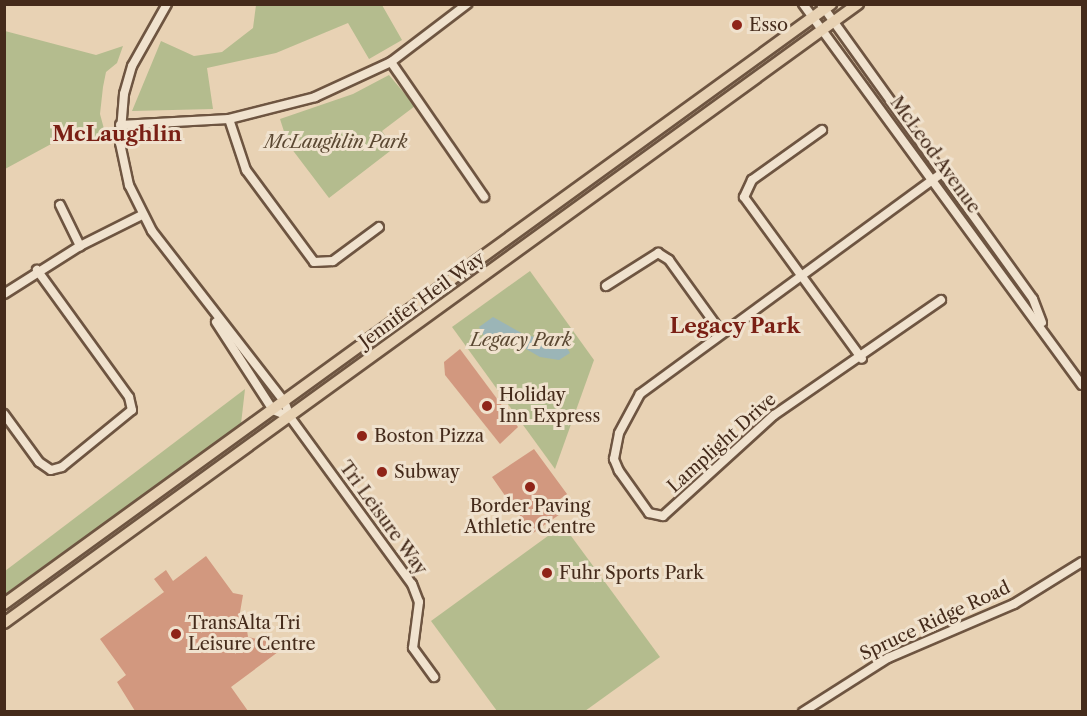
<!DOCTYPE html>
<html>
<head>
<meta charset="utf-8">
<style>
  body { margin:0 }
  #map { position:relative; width:1087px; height:716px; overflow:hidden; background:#e8d2b4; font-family:"Libre Caslon Text",serif }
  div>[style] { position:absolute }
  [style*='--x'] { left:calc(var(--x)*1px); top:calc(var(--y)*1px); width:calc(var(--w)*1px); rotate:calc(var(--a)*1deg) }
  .green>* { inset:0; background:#b4bc8e }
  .water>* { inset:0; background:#9bb5b7 }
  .building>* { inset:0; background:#d2987f }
  .roads { filter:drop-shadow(2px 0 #6e5541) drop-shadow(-2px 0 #6e5541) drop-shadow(0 2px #6e5541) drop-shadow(0 -2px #6e5541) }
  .minor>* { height:8px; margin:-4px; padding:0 4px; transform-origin:4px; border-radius:4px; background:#f0e2ce }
  .major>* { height:10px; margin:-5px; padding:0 5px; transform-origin:5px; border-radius:5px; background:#e8d2b4 }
  .dots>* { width:16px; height:16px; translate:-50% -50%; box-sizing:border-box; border:3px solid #f0e2ce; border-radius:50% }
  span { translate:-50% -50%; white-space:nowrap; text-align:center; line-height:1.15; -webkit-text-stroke:6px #f0e2ce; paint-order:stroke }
  .poi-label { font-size:18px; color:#452b1b }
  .left { translate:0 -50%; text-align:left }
  .park-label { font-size:18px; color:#5b4832; font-style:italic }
  .street-label { font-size:18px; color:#452b1b }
  .quarter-label { font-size:21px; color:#7a1f14; font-weight:700 }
  .frame { position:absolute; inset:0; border:6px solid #452b1b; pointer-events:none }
</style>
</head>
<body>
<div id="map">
  <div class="green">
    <i style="clip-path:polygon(256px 5px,382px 5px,402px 40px,369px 59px,348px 23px,276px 53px,207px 68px,213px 109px,132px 111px,161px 41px,194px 56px,222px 52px,253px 28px)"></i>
    <i style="clip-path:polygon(5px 31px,96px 55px,123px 46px,117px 63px,106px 72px,103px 87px,100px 114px,107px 140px,53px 143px,5px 169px)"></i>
    <i style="clip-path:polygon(389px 75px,415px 106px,382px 131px,394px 148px,329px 198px,288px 144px,280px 119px,353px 94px)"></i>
    <i style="clip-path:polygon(530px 271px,594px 360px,555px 469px,452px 327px)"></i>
    <i style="clip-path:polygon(245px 389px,241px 424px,5px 594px,5px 571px)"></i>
    <i style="clip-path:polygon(563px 525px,660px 657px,585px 711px,497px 711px,431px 621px)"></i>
  </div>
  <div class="water">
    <i style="clip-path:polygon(493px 317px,525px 335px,564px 343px,570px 353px,559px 360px,540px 357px,514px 342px,488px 343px,479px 327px)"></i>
  </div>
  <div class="building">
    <i style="clip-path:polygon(460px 349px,518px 427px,500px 444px,445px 375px,444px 362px)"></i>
    <i style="clip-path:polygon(534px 449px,567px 494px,556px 502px,563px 512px,529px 536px,521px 526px,519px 507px,515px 510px,492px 477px)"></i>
    <i style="clip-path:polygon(206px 556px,233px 593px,243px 595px,238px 624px,247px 630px,248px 637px,266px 641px,278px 652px,231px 687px,248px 711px,135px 711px,117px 682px,126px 675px,100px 639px,164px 592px,154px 579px,166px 570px,173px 581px)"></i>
  </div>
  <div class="roads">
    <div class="minor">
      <i style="--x:167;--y:4;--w:71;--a:119.4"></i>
      <i style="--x:132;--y:66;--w:29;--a:106"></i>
      <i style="--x:124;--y:94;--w:49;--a:94.7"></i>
      <i style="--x:120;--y:143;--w:43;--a:77.9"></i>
      <i style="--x:129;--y:185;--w:51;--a:63.4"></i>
      <i style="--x:152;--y:231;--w:215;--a:52.2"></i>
      <i style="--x:284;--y:401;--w:17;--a:69"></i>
      <i style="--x:290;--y:417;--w:207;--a:53.9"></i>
      <i style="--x:412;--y:584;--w:19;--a:69"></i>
      <i style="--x:419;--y:602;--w:46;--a:97.4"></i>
      <i style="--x:413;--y:648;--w:36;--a:54"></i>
      <i style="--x:803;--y:4;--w:472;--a:53.8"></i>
      <i style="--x:821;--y:4;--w:363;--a:54.3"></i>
      <i style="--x:1033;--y:299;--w:25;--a:69"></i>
      <i style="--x:391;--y:62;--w:164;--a:55.4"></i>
      <i style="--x:229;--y:119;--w:54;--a:71.6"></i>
      <i style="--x:246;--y:170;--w:114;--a:53.5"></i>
      <i style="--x:314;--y:262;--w:19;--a:-3"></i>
      <i style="--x:333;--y:261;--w:57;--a:-36.5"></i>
      <i style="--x:120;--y:125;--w:109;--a:-3.2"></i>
      <i style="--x:229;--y:119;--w:89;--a:-14.3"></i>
      <i style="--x:315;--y:97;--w:84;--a:-24.7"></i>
      <i style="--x:391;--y:62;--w:96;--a:-37.3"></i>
      <i style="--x:822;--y:130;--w:86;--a:144.5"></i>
      <i style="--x:752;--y:180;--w:19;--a:115"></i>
      <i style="--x:744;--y:197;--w:200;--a:53.9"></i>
      <i style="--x:60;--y:205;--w:46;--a:64"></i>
      <i style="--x:606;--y:286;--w:62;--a:-32.4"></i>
      <i style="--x:658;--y:253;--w:13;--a:32"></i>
      <i style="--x:669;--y:260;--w:89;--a:54.2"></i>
      <i style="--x:4;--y:294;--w:90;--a:-32.3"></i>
      <i style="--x:80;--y:246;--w:69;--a:-26.6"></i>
      <i style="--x:941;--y:300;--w:203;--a:145.4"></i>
      <i style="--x:774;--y:415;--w:150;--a:137.7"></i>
      <i style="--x:663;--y:516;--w:14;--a:-168"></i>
      <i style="--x:649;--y:513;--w:52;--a:-125.5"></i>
      <i style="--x:619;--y:471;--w:13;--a:-113"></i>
      <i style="--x:614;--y:459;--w:26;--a:-79"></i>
      <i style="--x:619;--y:433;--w:44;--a:-61.7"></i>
      <i style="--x:640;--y:394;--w:374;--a:-36.2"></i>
      <i style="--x:216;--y:322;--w:105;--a:57.1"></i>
      <i style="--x:273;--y:410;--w:18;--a:22"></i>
      <i style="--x:4;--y:414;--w:59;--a:53.9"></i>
      <i style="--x:39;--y:462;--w:14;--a:34"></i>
      <i style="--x:51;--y:470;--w:11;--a:-15"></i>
      <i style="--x:62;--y:467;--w:90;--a:-39.2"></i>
      <i style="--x:132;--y:410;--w:13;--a:-103"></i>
      <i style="--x:129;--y:397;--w:157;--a:-125.9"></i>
      <i style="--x:803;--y:712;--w:101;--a:-32.4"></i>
      <i style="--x:888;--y:658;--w:137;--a:-23.2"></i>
      <i style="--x:1014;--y:604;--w:80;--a:-31.7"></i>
    </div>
    <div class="major">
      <i style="--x:4;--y:604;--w:1022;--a:-35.96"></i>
      <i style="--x:4;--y:623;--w:1055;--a:-35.94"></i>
    </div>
  </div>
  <div class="dots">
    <i style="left:737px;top:25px;background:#8f2418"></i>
    <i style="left:487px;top:406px;background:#8f2418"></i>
    <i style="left:362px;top:436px;background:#8f2418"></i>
    <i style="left:382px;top:472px;background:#8f2418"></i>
    <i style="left:530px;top:487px;background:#8f2418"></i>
    <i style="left:547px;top:573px;background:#8f2418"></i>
    <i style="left:176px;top:634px;background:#8f2418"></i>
  </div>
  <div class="poi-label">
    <span class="left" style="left:749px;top:25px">Esso</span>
    <span class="left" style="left:499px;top:406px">Holiday<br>Inn Express</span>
    <span class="left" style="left:374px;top:436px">Boston Pizza</span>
    <span class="left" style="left:394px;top:472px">Subway</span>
    <span style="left:530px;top:517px">Border Paving<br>Athletic Centre</span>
    <span class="left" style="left:559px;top:573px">Fuhr Sports Park</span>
    <span class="left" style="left:188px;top:634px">TransAlta Tri<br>Leisure Centre</span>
  </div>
  <div class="park-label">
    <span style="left:336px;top:142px">McLaughlin Park</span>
    <span style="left:521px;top:340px">Legacy Park</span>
  </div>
  <div class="street-label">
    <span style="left:935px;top:155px;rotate:54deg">McLeod Avenue</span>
    <span style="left:422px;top:300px;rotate:-36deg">Jennifer Heil Way</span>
    <span style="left:722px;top:443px;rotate:-42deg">Lamplight Drive</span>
    <span style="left:383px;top:518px;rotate:54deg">Tri Leisure Way</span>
    <span style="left:935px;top:621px;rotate:-25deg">Spruce Ridge Road</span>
  </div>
  <div class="quarter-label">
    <span style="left:117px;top:134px">McLaughlin</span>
    <span style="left:735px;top:326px">Legacy Park</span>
  </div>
  <div class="frame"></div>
</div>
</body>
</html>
